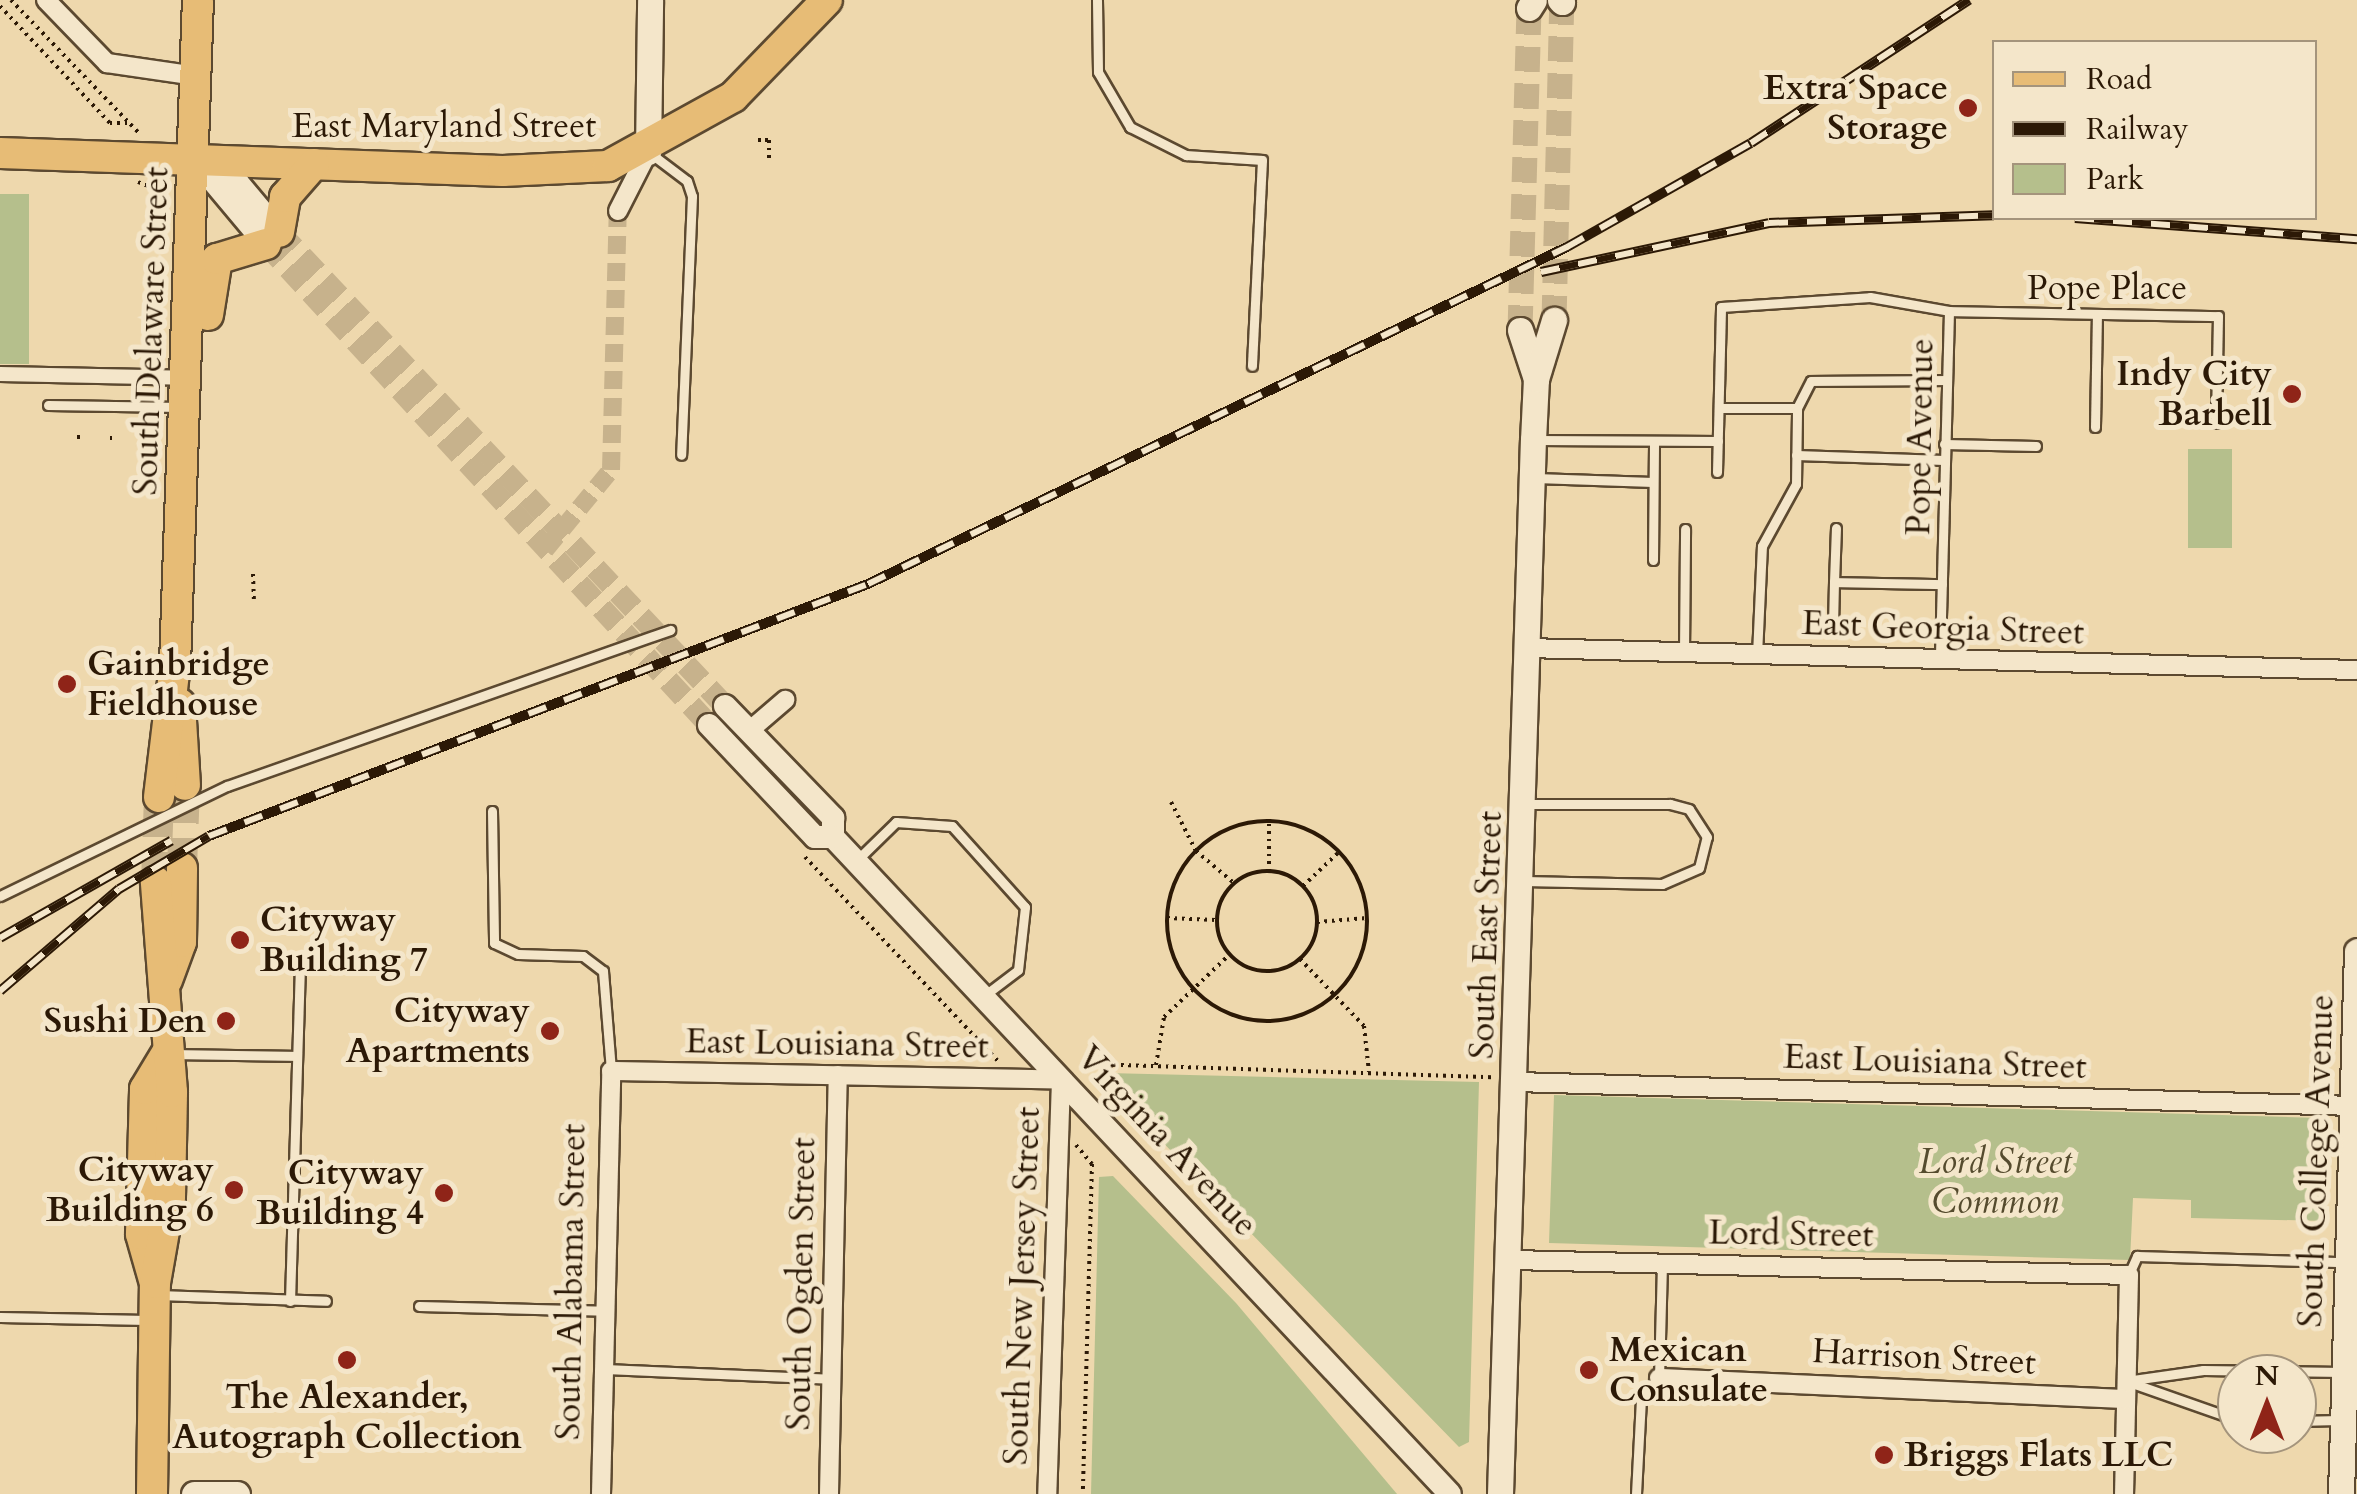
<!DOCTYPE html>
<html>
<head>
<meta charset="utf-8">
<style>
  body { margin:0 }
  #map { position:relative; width:2357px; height:1494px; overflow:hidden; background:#eed8ad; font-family:Cardo,serif }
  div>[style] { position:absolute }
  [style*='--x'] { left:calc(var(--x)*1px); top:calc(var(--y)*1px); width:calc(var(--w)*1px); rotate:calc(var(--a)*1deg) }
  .green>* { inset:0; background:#b5bf8c; transform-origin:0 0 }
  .minor-tunnel>* { height:18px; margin-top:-9px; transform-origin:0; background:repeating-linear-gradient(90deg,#c7b28c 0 18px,transparent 0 27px) }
  .tertiary-tunnel>* { height:22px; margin-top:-11px; transform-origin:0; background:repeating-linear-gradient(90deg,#c7b28c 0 22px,transparent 0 33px) }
  .secondary-tunnel>* { height:25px; margin-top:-12.5px; transform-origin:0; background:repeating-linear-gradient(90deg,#c7b28c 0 25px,transparent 0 37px) }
  .primary-tunnel>* { height:30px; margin-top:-15px; transform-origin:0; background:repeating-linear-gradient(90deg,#c7b28c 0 30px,transparent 0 45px) }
  .path>* { height:4px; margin-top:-2px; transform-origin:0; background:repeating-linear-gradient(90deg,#2c1906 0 2.5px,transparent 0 7.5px) }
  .path>.ring { margin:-2px; padding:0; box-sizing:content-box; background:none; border:4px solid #2c1906; border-radius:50% }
  .roads { filter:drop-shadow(2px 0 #5c4930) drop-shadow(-2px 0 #5c4930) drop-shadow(0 2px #5c4930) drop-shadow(0 -2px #5c4930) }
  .service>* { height:9px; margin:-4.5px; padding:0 4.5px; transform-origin:4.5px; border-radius:4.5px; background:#f4e6ca }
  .pedestrian>* { height:14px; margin:-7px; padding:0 7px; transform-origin:7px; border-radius:7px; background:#f4e6ca }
  .minor>* { height:18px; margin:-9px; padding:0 9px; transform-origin:9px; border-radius:9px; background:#f4e6ca }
  .tertiary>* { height:22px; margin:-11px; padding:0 11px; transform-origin:11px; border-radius:11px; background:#f4e6ca }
  .secondary>* { height:25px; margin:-12.5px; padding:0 12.5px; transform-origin:12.5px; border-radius:12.5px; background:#f4e6ca }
  .primary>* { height:30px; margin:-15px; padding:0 15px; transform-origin:15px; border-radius:15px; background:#e7bc76 }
  .rail>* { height:10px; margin-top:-5px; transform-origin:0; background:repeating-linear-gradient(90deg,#f4e6ca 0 19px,#2c1906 0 38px); box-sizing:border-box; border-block:2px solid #2c1906 }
  .dots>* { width:28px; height:28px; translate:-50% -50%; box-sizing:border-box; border:5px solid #f4e6ca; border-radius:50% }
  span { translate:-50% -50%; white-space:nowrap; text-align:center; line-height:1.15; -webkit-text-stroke:10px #f4e6ca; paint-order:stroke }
  .poi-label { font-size:35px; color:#2c1906; font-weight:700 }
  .right { translate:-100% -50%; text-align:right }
  .left { translate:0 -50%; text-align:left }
  .street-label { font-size:35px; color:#2c1906 }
  .park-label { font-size:35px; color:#554b2e; font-style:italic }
  .legend { position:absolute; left:1992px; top:40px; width:325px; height:180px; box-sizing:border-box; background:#f4e6ca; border:2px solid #a4947c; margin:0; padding:12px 18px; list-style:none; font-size:30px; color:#2c1906 }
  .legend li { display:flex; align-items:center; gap:20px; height:50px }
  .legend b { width:50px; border:2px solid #a4947c }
  .north { position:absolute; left:2217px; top:1354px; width:100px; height:100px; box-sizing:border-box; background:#f4e6ca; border:2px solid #a4947c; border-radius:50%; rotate:0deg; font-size:28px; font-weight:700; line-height:40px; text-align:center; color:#2c1906 }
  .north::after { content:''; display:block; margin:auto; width:35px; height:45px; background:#8f2418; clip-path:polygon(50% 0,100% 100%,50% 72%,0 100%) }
</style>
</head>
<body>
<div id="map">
  <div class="green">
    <i style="left:0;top:194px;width:29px;height:170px"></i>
    <i style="left:2188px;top:449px;width:44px;height:99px"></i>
    <i style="clip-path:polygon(1107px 1073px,1479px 1082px,1469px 1442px,1459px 1447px,1142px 1121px,1148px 1112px)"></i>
    <i style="clip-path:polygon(1554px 1095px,2321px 1118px,2328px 1134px,2326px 1221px,2191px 1218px,2191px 1200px,2133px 1198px,2130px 1260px,1549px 1243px)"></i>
    <i style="clip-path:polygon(1113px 1176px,1236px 1303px,1397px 1494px,1091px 1494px,1099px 1177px)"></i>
  </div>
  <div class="minor-tunnel">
    <i style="--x:545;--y:550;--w:104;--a:-50.5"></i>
    <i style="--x:611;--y:470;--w:259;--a:-88.5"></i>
  </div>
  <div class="tertiary-tunnel">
    <i style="--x:279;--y:232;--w:651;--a:46.74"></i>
    <i style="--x:266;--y:244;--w:654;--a:47.35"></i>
  </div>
  <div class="secondary-tunnel">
    <i style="--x:1554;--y:320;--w:318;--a:-88.6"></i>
    <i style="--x:1520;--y:330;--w:322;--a:-88.4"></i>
  </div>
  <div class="primary-tunnel">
    <i style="--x:182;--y:868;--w:83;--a:-87.9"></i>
    <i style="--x:156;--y:882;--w:85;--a:-88"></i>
  </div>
  <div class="path">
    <i style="--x:11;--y:0;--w:185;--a:46.1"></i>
    <i style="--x:0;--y:6;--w:161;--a:46.8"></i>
    <i style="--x:110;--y:123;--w:20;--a:0"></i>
    <i style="--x:758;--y:140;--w:11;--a:0"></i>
    <i style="--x:769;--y:140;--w:22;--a:90"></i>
    <i style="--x:138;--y:182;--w:18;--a:22"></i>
    <i style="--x:155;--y:189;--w:32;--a:70"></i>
    <i style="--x:77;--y:437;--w:3;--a:0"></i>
    <i style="--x:110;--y:438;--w:3;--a:0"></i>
    <i style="--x:253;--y:574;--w:27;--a:88"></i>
    <i style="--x:1171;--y:802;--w:55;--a:63"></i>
    <i style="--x:1196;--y:851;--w:50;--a:40.1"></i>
    <i class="ring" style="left:1167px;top:821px;width:196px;height:196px"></i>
    <i style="--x:805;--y:857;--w:281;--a:46.6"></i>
    <i class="ring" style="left:1217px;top:871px;width:96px;height:96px"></i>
    <i style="--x:1269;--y:871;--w:50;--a:-90"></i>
    <i style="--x:1303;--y:886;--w:50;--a:-43.4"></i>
    <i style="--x:1167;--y:918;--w:49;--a:2.3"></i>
    <i style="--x:1317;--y:922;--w:50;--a:-4.6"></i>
    <i style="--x:1300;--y:959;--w:93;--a:46.3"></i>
    <i style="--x:1364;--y:1026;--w:46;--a:83.8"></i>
    <i style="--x:1091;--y:1064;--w:401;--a:1.9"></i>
    <i style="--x:1156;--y:1065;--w:49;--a:-80.5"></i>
    <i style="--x:1164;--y:1017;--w:88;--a:-43.6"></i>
    <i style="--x:1076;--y:1145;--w:25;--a:50"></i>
    <i style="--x:1092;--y:1164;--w:330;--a:91.6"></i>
  </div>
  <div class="roads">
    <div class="service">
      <i style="--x:1097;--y:0;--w:72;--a:89.2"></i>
      <i style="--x:1098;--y:72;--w:64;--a:59.8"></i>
      <i style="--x:1130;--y:127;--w:63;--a:26.6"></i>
      <i style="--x:1186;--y:155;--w:76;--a:3.8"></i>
      <i style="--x:1262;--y:160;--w:206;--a:92.8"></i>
      <i style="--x:650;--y:153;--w:46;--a:37.1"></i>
      <i style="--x:687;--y:181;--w:16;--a:72"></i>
      <i style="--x:692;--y:196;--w:259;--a:92.4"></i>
      <i style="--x:1949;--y:311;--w:269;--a:1.1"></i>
      <i style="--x:2218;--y:316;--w:107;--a:91.1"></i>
      <i style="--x:48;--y:405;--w:133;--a:0.9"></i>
      <i style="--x:1720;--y:408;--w:77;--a:0"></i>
      <i style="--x:2095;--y:427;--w:112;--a:-89"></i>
      <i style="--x:1536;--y:440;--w:182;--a:0.3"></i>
      <i style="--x:1944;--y:444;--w:92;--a:1.2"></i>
      <i style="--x:1796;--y:455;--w:148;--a:1.9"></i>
      <i style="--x:1717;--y:472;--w:165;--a:-88.6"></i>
      <i style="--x:1721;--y:307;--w:149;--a:-3.8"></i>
      <i style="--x:1870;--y:297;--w:80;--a:10"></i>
      <i style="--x:1949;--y:311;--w:349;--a:91.5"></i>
      <i style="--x:1535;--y:478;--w:118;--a:1.9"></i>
      <i style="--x:1653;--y:560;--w:119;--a:-89.5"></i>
      <i style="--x:1834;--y:582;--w:54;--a:-87.9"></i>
      <i style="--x:1833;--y:626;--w:44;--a:-88.7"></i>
      <i style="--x:1834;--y:582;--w:108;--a:1.1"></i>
      <i style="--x:1684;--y:653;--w:124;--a:-89.5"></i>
      <i style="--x:1757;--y:655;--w:109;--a:-87.4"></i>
      <i style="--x:1762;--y:546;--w:71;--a:-61.3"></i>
      <i style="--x:1796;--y:484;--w:76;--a:-89.2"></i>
      <i style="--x:1797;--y:408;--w:30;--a:-63"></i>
      <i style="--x:1811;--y:381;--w:135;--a:-0.4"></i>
      <i style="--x:492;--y:811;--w:132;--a:89.1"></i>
      <i style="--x:494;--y:943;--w:26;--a:25"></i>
      <i style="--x:518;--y:954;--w:65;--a:1.8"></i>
      <i style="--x:583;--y:956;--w:25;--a:37"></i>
      <i style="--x:603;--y:971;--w:100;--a:85.4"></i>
      <i style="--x:856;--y:861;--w:56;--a:-44.3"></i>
      <i style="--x:896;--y:822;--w:56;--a:4.1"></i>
      <i style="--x:952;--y:826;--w:109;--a:48"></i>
      <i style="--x:1025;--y:907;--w:63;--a:96.3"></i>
      <i style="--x:1018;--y:970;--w:41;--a:142.9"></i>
      <i style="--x:1524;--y:881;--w:138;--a:1.2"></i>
      <i style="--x:1662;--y:884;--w:40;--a:-23.4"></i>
      <i style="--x:1699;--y:868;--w:32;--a:-76"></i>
      <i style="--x:1707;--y:837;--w:33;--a:-123"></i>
      <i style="--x:1689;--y:809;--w:20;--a:-165"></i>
      <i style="--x:1670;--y:804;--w:145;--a:180"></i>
      <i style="--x:0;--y:896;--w:252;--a:-25.9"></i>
      <i style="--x:227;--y:786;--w:470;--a:-19.4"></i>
      <i style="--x:174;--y:1054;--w:123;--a:0.9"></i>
      <i style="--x:2129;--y:1274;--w:20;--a:-66"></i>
      <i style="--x:2137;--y:1256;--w:208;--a:1.7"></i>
      <i style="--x:158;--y:1295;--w:168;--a:2"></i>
      <i style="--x:290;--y:1301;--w:335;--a:-88.3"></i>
      <i style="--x:419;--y:1306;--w:186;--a:1.5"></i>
      <i style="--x:0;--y:1317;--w:147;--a:1.2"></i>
      <i style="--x:604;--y:1369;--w:227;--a:2.5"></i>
      <i style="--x:2126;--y:1381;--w:78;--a:-8.1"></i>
      <i style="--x:2203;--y:1370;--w:140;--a:0.8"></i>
      <i style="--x:2129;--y:1382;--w:114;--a:19.4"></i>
      <i style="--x:2297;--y:1421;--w:42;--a:-1.4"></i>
      <i style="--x:1636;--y:1494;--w:95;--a:-87"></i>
      <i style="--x:1641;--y:1399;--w:28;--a:-49"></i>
      <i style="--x:1659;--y:1378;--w:114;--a:-88.5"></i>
    </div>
    <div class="pedestrian">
      <i style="--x:0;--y:374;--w:184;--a:1.2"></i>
    </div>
    <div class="minor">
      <i style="--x:46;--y:0;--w:88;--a:45.9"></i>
      <i style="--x:107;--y:63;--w:90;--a:8.3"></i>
      <i style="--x:618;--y:211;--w:66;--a:-63"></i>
      <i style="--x:1527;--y:648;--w:830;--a:1.52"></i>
      <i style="--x:749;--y:731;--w:48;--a:-40.7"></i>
      <i style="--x:1516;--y:1082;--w:836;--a:1.64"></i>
      <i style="--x:1512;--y:1260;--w:617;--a:1.39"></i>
      <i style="--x:2129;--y:1275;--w:219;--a:91.3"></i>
      <i style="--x:1659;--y:1378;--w:467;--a:2.6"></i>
      <i style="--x:601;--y:1494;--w:423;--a:-88.6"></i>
      <i style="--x:611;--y:1071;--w:450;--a:1.1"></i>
      <i style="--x:1061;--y:1080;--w:414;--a:91.9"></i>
      <i style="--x:829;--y:1494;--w:419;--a:-88.8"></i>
    </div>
    <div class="tertiary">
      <i style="--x:202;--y:163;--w:41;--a:29.1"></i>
      <i style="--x:238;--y:183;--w:64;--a:50.1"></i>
      <i style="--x:203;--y:169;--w:98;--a:50"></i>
      <i style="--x:725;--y:706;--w:156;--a:46"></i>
      <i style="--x:833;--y:818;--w:19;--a:90"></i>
      <i style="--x:833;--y:837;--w:901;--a:46.8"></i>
      <i style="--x:709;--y:725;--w:154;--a:46.6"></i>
      <i style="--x:815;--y:837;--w:18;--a:0"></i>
    </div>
    <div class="secondary">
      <i style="--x:1560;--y:0;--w:3;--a:45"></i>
      <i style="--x:1529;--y:8;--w:9;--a:-58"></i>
      <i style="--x:648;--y:152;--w:152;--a:-89.2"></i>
      <i style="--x:1520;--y:330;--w:52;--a:71.9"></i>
      <i style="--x:194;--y:1494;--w:43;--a:0"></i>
      <i style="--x:1500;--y:1494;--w:1055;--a:-88.21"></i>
      <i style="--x:1533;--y:440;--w:61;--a:-87.2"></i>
      <i style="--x:1536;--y:379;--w:62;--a:-73"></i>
      <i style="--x:2341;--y:1494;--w:543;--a:-88.31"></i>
    </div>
    <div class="primary">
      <i style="--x:0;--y:153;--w:503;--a:2.05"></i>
      <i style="--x:503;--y:171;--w:105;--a:-2.7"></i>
      <i style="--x:608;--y:166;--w:143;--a:-28.9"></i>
      <i style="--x:733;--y:97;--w:135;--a:-45.9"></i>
      <i style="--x:279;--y:232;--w:36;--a:-80"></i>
      <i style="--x:285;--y:197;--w:44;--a:-48.7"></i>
      <i style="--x:208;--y:315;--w:57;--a:-80.9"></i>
      <i style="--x:217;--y:259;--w:51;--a:-17"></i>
      <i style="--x:180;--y:704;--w:81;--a:86.5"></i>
      <i style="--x:159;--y:797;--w:134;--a:-83.1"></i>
      <i style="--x:175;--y:664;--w:664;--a:-88.02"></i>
      <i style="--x:167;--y:980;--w:40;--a:-69.8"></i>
      <i style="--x:181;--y:942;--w:74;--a:-89.2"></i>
      <i style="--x:154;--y:1280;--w:48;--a:-105.8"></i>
      <i style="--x:141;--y:1234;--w:145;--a:-88.4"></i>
      <i style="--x:145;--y:1089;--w:41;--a:-59"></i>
      <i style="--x:152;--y:1494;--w:211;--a:-89.2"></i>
      <i style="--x:155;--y:1283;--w:87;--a:-80.1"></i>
      <i style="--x:170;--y:1197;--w:105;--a:-88.9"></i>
      <i style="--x:172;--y:1092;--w:211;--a:-94.4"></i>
    </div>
  </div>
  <div class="rail">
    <i style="--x:2075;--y:218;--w:283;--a:4.3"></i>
    <i style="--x:1541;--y:272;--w:233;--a:-12.1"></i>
    <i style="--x:1769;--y:223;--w:225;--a:-2"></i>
    <i style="--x:0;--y:938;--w:197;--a:-29.6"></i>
    <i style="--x:0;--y:991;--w:157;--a:-40.6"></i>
    <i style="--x:119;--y:889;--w:104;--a:-30.5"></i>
    <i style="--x:209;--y:836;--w:706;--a:-20.93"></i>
    <i style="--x:868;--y:584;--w:776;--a:-25.74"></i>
    <i style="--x:1567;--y:247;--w:211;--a:-29.5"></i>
    <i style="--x:1751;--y:143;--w:261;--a:-33.3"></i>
  </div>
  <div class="dots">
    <i style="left:1968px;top:108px;background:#8f2418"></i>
    <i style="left:2292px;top:394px;background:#8f2418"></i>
    <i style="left:67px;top:684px;background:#8f2418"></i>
    <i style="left:240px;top:940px;background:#8f2418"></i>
    <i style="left:226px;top:1021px;background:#8f2418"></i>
    <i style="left:550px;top:1031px;background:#8f2418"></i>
    <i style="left:234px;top:1190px;background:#8f2418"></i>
    <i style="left:444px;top:1193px;background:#8f2418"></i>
    <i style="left:347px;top:1360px;background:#8f2418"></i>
    <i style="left:1589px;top:1370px;background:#8f2418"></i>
    <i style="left:1884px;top:1455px;background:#8f2418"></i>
  </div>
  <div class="poi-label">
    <span class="right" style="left:1948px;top:108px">Extra Space<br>Storage</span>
    <span class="right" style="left:2272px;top:394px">Indy City<br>Barbell</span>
    <span class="left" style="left:87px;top:684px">Gainbridge<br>Fieldhouse</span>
    <span class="left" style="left:260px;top:940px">Cityway<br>Building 7</span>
    <span class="right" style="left:530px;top:1031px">Cityway<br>Apartments</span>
    <span class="right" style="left:206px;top:1021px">Sushi Den</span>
    <span class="right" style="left:214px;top:1190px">Cityway<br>Building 6</span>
    <span class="right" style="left:424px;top:1193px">Cityway<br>Building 4</span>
    <span class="left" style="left:1609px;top:1370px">Mexican<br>Consulate</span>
    <span style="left:347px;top:1417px">The Alexander,<br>Autograph Collection</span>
    <span class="left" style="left:1904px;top:1455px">Briggs Flats LLC</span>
  </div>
  <div class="street-label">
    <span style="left:444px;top:126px">East Maryland Street</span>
    <span style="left:2107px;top:288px">Pope Place</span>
    <span style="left:151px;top:331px;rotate:-88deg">South Delaware Street</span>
    <span style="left:1920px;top:437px;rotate:-89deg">Pope Avenue</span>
    <span style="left:1943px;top:628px;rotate:2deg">East Georgia Street</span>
    <span style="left:1486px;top:935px;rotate:-88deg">South East Street</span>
    <span style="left:837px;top:1044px;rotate:1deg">East Louisiana Street</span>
    <span style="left:1935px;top:1062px;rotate:2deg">East Louisiana Street</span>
    <span style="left:1167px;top:1141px;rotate:47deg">Virginia Avenue</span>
    <span style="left:2316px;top:1161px;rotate:-88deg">South College Avenue</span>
    <span style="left:1791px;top:1234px;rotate:1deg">Lord Street</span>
    <span style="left:571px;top:1282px;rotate:-89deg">South Alabama Street</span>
    <span style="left:801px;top:1284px;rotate:-89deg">South Ogden Street</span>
    <span style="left:1022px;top:1286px;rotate:-88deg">South New Jersey Street</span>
    <span style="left:1924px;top:1357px;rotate:3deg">Harrison Street</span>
  </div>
  <div class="park-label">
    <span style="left:1995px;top:1182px">Lord Street<br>Common</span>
  </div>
  <ul class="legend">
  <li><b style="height:12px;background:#e7bc76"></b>Road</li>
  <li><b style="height:12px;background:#2c1906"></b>Railway</li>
  <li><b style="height:28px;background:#b5bf8c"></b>Park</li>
  </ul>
  <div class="north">N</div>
</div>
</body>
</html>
